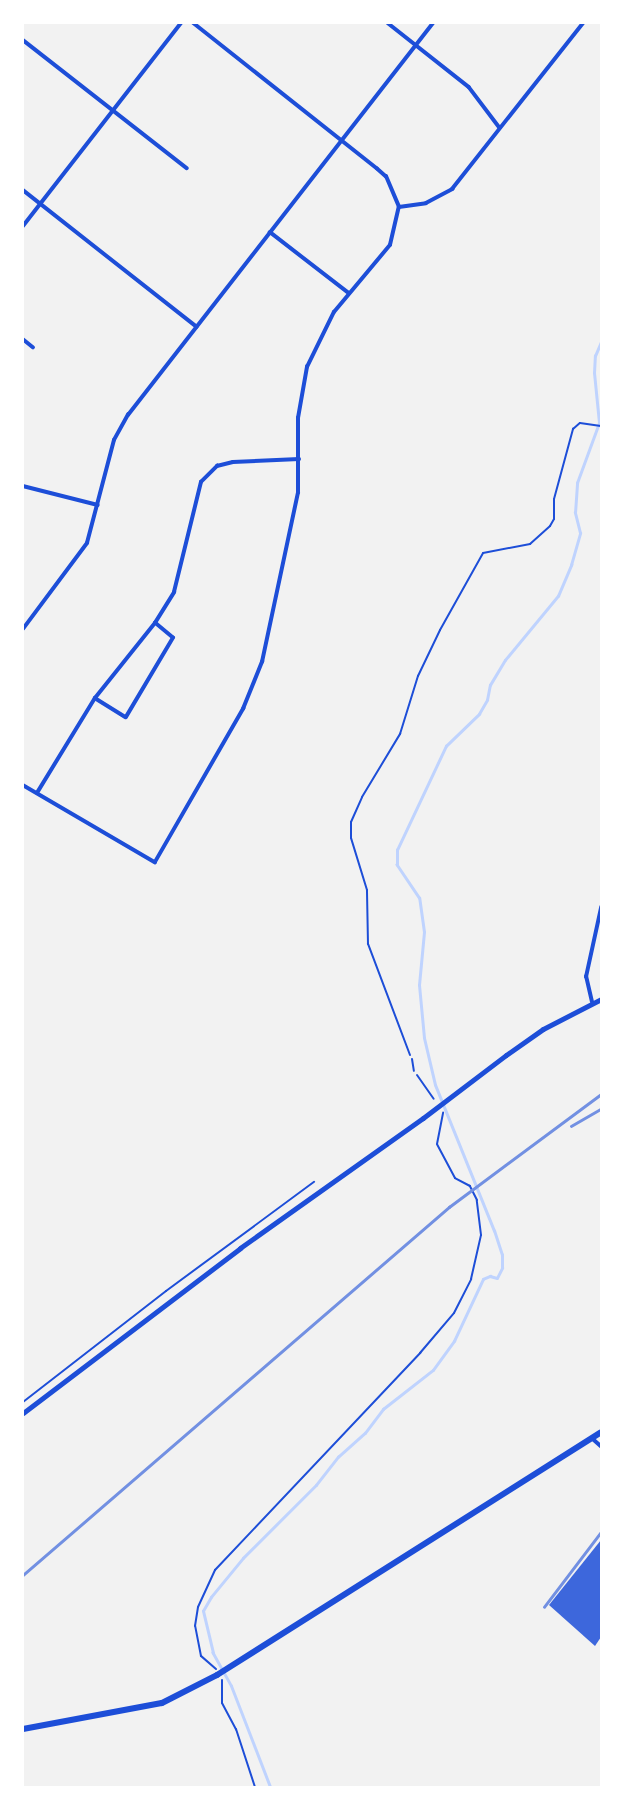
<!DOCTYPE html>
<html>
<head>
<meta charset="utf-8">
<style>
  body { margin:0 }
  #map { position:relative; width:624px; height:1810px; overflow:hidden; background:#f2f2f2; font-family:"Noto Sans",sans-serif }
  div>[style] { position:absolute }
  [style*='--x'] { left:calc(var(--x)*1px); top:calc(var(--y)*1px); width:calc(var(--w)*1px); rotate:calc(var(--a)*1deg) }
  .stream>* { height:2.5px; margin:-1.25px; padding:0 1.25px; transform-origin:1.25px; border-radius:1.25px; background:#bfd3fe }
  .building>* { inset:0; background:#3d67dc }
  .path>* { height:2px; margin:-1px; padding:0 1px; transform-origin:1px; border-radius:1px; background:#1d4ed8 }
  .service>* { height:2px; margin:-1px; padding:0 1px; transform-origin:1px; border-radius:1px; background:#1d4ed8 }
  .minor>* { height:3.5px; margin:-1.75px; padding:0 1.75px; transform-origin:1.75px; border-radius:1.75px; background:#1d4ed8 }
  .tertiary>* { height:5px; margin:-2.5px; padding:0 2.5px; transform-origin:2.5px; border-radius:2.5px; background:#1d4ed8 }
  .primary>* { height:6px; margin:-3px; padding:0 3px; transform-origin:3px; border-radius:3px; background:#1d4ed8 }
  .rail>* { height:2.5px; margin:-1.25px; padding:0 1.25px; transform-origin:1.25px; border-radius:1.25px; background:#7290e2 }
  span { translate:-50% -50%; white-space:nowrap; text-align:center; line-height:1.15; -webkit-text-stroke:5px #fff; paint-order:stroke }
  .frame { position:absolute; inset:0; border:24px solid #fff; pointer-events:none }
</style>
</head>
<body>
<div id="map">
  <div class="stream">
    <i style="--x:270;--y:1787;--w:108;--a:-111.1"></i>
    <i style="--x:231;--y:1686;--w:38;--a:-119"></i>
    <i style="--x:213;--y:1653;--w:43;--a:-103.4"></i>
    <i style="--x:203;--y:1611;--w:16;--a:-60"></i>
    <i style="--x:211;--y:1597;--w:50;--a:-50.6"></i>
    <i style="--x:243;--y:1558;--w:103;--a:-45"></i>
    <i style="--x:316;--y:1485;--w:36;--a:-52"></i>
    <i style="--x:338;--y:1457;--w:36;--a:-42"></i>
    <i style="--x:365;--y:1433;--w:30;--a:-53"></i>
    <i style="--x:383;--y:1409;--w:63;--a:-38"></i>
    <i style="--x:433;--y:1370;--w:36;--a:-54"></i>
    <i style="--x:454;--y:1341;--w:68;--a:-64.9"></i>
    <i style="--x:483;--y:1279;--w:8;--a:-23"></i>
    <i style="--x:490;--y:1276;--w:7;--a:16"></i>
    <i style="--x:497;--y:1278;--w:11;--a:-63"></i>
    <i style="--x:502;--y:1268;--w:13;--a:-90"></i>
    <i style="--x:502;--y:1255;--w:25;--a:-108"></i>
    <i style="--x:494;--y:1231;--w:157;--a:-112"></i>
    <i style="--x:435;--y:1085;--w:48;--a:-103.2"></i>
    <i style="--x:424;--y:1038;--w:53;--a:-95.4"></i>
    <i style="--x:419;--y:985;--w:53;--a:-84.6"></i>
    <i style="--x:424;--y:932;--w:34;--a:-98"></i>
    <i style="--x:419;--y:898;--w:40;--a:-124"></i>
    <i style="--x:397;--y:865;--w:15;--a:-90"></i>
    <i style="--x:397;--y:850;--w:115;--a:-64.8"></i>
    <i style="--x:446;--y:746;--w:46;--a:-44.1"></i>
    <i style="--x:479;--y:714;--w:16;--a:-60"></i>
    <i style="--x:487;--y:700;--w:15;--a:-79"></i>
    <i style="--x:490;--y:685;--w:29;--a:-59"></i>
    <i style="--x:505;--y:660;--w:83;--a:-50.4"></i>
    <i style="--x:558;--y:596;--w:34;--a:-67"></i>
    <i style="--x:571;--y:565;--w:33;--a:-74"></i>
    <i style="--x:580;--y:533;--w:21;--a:-104"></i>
    <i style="--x:575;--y:513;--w:30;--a:-86"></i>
    <i style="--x:577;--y:483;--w:64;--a:-69.9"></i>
    <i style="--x:599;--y:423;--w:50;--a:-95.7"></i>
    <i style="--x:594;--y:373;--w:17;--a:-87"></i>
    <i style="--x:595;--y:356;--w:15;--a:-67"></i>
  </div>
  <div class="building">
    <i style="clip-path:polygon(601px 1540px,601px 1637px,595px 1646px,549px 1605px)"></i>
  </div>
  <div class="path">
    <i style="--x:410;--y:1055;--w:119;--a:-110.7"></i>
    <i style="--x:368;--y:944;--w:54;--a:-91.1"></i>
    <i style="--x:367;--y:890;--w:54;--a:-107.1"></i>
    <i style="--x:351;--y:838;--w:16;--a:-90"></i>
    <i style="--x:351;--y:822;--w:27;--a:-66"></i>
    <i style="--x:362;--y:797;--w:74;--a:-58.9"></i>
    <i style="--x:400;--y:734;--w:61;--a:-72.8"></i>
    <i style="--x:418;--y:676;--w:51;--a:-64.4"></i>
    <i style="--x:440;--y:630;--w:88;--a:-60.8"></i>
    <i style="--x:483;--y:553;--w:48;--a:-10.8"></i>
    <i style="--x:530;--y:544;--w:27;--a:-42"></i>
    <i style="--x:550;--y:526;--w:8;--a:-60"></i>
    <i style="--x:554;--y:519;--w:20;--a:-90"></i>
    <i style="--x:554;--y:499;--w:73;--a:-74.8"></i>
    <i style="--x:573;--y:429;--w:9;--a:-41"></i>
    <i style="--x:580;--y:423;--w:21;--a:8"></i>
    <i style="--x:417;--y:1075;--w:29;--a:55"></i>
    <i style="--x:23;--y:1402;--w:181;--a:-37.8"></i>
    <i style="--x:166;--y:1291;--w:184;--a:-36.4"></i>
    <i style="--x:216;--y:1669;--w:20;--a:-139"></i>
    <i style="--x:201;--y:1656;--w:31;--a:-101"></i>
    <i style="--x:195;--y:1626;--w:19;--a:-81"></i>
    <i style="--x:198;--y:1607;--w:41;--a:-65.3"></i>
    <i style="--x:215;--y:1570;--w:299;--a:-46.6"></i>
    <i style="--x:420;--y:1353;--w:52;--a:-49.6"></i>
    <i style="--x:454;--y:1313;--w:38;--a:-63"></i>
    <i style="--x:471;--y:1279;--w:45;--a:-77.2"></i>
    <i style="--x:481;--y:1235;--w:35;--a:-97"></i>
    <i style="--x:477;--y:1200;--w:16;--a:-117"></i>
    <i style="--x:470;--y:1186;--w:17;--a:-152"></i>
    <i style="--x:455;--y:1178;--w:38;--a:-118"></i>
    <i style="--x:437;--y:1144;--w:32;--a:-79"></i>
    <i style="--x:222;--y:1680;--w:23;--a:90"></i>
    <i style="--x:222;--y:1703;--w:30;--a:62"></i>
    <i style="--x:236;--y:1729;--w:61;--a:71.9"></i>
  </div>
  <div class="service">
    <i style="--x:412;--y:1059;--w:12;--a:81"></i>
  </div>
  <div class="minor">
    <i style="--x:388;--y:23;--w:103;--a:38.3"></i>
    <i style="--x:469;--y:87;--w:51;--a:52.9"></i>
    <i style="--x:23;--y:40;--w:208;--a:38"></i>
    <i style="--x:23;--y:190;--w:221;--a:38.2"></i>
    <i style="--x:399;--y:207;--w:27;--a:-8"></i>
    <i style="--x:426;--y:203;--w:30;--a:-28"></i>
    <i style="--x:452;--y:189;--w:211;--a:-51.7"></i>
    <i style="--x:23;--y:226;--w:257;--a:-52.1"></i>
    <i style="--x:270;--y:232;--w:100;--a:37.7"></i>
    <i style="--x:23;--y:339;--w:13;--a:39"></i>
    <i style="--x:23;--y:486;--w:77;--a:14.2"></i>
    <i style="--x:23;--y:629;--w:107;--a:-53.3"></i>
    <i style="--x:87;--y:543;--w:106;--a:-75.3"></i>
    <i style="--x:114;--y:440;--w:29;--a:-61"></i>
    <i style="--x:128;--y:415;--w:497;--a:-52.1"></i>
    <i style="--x:95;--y:698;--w:36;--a:32"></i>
    <i style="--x:126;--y:717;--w:92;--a:-59.3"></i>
    <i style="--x:173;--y:638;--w:23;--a:-140"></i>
    <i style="--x:23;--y:785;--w:153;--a:30.3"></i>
    <i style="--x:155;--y:862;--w:177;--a:-60.1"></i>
    <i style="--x:243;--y:709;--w:51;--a:-68"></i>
    <i style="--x:262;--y:662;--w:173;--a:-78"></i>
    <i style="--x:298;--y:493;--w:75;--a:-90"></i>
    <i style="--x:298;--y:418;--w:52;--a:-80"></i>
    <i style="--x:307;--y:367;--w:61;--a:-63.9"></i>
    <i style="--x:334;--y:312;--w:87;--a:-50.1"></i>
    <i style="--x:390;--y:245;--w:39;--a:-77"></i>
    <i style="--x:399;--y:207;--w:33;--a:-113"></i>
    <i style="--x:386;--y:177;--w:12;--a:-138"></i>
    <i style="--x:377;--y:169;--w:235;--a:-141.6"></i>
    <i style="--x:37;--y:793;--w:111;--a:-58.6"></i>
    <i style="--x:95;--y:698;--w:96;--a:-51.3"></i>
    <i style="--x:155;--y:623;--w:36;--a:-58"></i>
    <i style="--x:174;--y:592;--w:113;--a:-76.2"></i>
    <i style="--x:201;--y:482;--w:23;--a:-45"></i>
    <i style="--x:217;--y:466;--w:16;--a:-14"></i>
    <i style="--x:233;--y:462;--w:66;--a:-2.6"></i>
    <i style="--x:592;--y:1002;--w:26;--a:-103"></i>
    <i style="--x:586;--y:977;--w:71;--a:-77.7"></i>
    <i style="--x:592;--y:1438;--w:12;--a:42"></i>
  </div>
  <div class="tertiary">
    <i style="--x:23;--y:1413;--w:273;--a:-37.2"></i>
    <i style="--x:240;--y:1248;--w:224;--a:-35.4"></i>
    <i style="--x:423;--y:1118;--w:104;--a:-37.2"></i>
    <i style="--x:506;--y:1055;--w:45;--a:-35.1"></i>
    <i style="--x:543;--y:1029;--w:65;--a:-27.3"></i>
  </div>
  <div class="primary">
    <i style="--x:23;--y:1729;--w:141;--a:-10.6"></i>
    <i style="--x:162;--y:1703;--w:62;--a:-27"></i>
    <i style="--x:217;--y:1675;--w:454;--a:-32.3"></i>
  </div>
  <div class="rail">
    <i style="--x:571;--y:1126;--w:34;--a:-30"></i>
    <i style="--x:23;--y:1575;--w:563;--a:-40.82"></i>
    <i style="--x:449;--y:1207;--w:189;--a:-36.6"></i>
    <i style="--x:544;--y:1607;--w:94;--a:-52.8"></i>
  </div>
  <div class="frame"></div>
</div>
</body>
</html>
